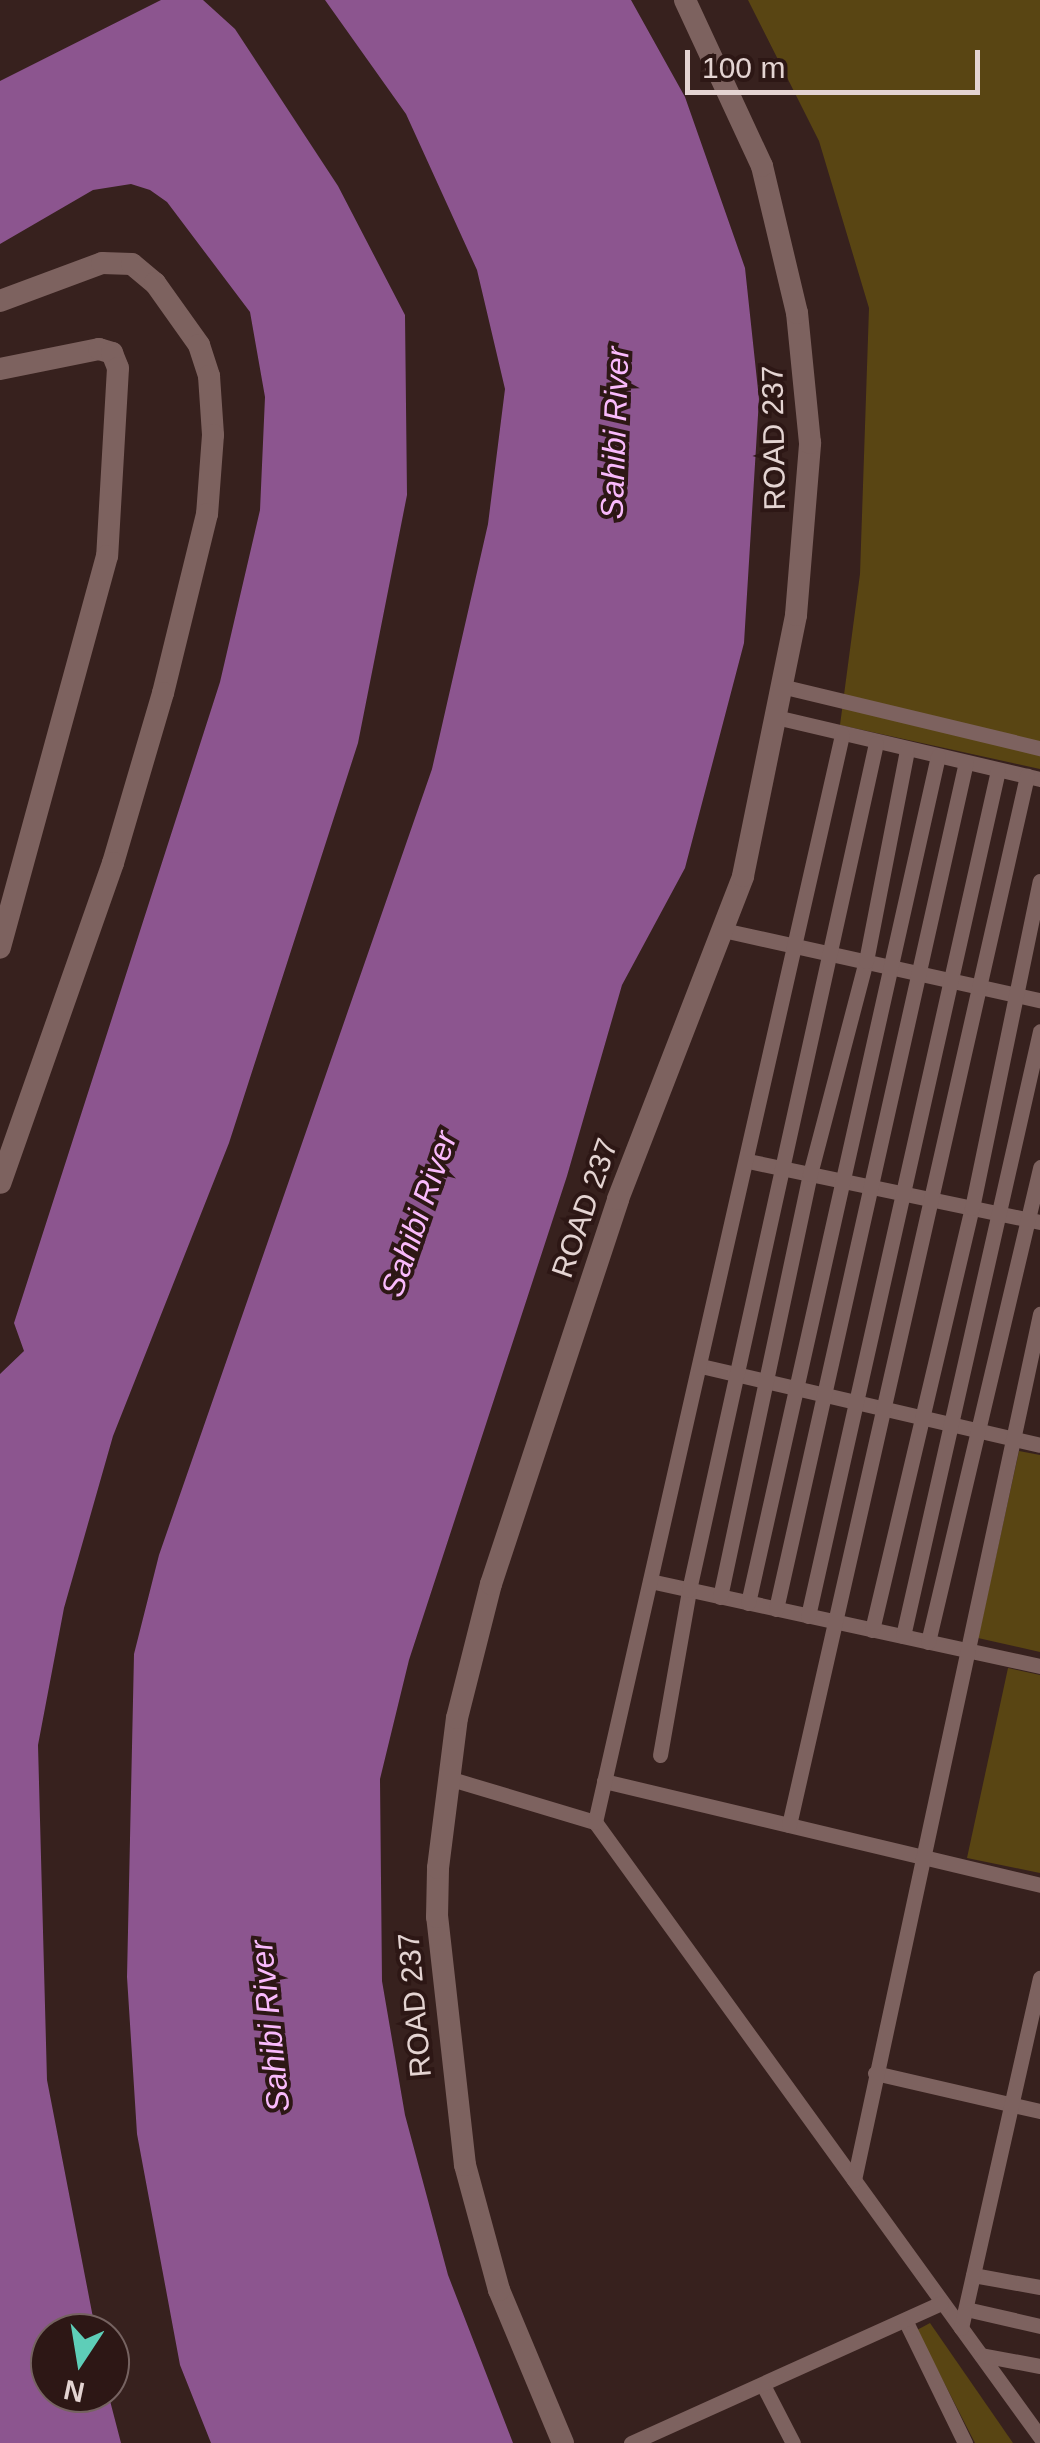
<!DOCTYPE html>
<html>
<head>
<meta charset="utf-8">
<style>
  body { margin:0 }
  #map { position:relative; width:1040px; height:2443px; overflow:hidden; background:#37211e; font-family:Arial,sans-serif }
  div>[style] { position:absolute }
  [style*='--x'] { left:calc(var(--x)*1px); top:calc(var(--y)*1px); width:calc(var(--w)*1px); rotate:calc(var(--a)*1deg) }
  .green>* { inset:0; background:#594513 }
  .water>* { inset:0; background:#8c558f }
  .street>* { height:15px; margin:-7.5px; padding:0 7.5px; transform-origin:7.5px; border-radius:7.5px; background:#7d625f }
  .secondary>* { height:22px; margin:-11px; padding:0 11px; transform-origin:11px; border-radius:11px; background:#7d625f }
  span { translate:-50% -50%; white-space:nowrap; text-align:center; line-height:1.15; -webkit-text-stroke:8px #2d1715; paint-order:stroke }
  .street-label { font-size:30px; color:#e4d4d2 }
  .water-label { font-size:32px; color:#f9bafc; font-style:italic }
  .north { position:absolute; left:30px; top:2313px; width:100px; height:100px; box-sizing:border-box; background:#2d1715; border:2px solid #766361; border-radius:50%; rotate:192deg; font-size:28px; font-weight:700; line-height:40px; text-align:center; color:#e4d4d2 }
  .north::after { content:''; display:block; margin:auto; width:35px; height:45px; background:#5eceb8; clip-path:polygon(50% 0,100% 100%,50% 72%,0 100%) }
  .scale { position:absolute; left:685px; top:50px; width:295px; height:45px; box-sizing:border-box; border:5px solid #e4d4d2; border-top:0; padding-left:12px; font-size:30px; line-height:35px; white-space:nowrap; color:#e4d4d2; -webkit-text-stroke:8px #2d1715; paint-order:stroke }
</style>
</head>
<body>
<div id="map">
  <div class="green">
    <i style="clip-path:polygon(748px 0,1040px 0,1040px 769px,840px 725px,860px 574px,869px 308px,819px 141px)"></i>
    <i style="clip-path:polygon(1019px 1451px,1040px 1455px,1040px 1652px,978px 1638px)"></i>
    <i style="clip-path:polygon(1008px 1668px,1040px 1675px,1040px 1873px,967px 1858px)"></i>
    <i style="clip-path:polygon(930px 2323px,1013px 2443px,975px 2443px,917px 2330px)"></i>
  </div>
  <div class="water">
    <i style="clip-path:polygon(161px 0,203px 0,235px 29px,338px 186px,405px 315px,407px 495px,358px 743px,229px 1143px,113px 1436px,64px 1608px,38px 1745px,47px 2080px,96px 2333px,50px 2333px,50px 2393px,108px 2393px,121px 2443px,0 2443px,0 1374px,24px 1351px,14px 1323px,220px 682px,260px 510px,265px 397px,250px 312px,167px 202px,150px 190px,131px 184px,93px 190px,0 244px,0 81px)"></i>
    <i style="clip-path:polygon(325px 0,631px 0,685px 97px,745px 268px,759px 399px,744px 643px,685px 868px,622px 985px,567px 1176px,409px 1660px,380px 1779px,382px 1981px,405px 2115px,448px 2275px,513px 2443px,211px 2443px,180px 2365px,137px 2134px,127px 1977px,134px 1654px,159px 1555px,432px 769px,488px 524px,505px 389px,477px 270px,406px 114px)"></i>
  </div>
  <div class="street">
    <i style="--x:785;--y:687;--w:262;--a:13.5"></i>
    <i style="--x:780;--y:718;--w:267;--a:13.2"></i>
    <i style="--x:723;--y:930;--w:325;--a:12.5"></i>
    <i style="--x:748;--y:1161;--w:298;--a:11.8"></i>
    <i style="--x:701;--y:1366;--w:348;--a:13.1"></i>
    <i style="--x:650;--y:1581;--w:399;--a:12.3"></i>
    <i style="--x:720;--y:1597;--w:432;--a:-78"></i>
    <i style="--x:810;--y:1174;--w:220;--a:-75.3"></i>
    <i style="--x:866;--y:961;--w:215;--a:-79"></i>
    <i style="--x:748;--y:1603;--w:868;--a:-77.36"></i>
    <i style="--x:776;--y:1609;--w:868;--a:-77.36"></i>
    <i style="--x:808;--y:1616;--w:867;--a:-77.34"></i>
    <i style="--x:872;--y:1630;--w:434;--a:-76.7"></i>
    <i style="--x:972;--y:1208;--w:334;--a:-78.3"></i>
    <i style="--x:903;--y:1636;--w:620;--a:-77.24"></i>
    <i style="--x:928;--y:1642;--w:488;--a:-76.7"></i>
    <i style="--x:660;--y:1755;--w:168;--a:-80"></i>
    <i style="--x:689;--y:1590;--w:867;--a:-77.55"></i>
    <i style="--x:448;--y:1778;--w:153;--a:16.7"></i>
    <i style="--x:595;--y:1822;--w:759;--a:54.11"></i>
    <i style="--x:604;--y:1781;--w:448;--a:13.4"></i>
    <i style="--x:595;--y:1822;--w:1115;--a:-77.2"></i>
    <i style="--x:789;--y:1825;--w:1076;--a:-77.22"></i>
    <i style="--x:875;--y:2073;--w:169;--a:13"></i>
    <i style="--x:854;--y:2180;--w:886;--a:-77.88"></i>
    <i style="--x:973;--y:2275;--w:68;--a:10.2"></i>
    <i style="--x:966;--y:2309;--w:76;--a:12.9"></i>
    <i style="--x:905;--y:2320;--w:137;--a:64"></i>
    <i style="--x:961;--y:2328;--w:359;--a:-77.3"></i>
    <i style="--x:981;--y:2355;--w:60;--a:10.6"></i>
    <i style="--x:763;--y:2385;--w:65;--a:62.7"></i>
    <i style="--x:631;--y:2443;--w:340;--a:-24.3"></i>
  </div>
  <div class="secondary">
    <i style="--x:0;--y:301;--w:109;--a:-20.4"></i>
    <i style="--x:102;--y:263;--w:30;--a:2"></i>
    <i style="--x:132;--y:264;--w:30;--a:40"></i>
    <i style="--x:155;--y:283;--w:76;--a:54.6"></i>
    <i style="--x:199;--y:345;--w:33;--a:72"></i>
    <i style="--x:209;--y:376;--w:59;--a:86.1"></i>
    <i style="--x:213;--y:435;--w:79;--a:94.3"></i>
    <i style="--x:207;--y:514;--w:184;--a:103.8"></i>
    <i style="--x:163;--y:693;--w:177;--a:106.4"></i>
    <i style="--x:113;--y:863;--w:339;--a:109.4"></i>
    <i style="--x:0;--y:369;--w:101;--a:-11.4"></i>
    <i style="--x:99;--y:349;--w:14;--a:17"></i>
    <i style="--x:112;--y:353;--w:16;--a:68"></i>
    <i style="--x:118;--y:368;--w:188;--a:93.3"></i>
    <i style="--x:107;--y:556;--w:406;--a:105.3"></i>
    <i style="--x:563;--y:2443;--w:166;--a:-112.7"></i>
    <i style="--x:499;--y:2290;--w:130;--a:-105.2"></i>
    <i style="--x:465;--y:2165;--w:250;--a:-96.4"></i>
    <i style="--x:437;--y:1917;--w:49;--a:-88.8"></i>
    <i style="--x:438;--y:1868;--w:151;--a:-82.8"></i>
    <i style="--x:457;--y:1718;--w:138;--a:-75.8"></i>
    <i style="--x:491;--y:1584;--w:405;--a:-71.7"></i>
    <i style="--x:618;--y:1199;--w:346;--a:-68.8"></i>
    <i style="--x:743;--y:876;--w:266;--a:-78.5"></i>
    <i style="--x:796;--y:615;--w:173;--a:-85.3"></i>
    <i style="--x:810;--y:443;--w:131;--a:-95.7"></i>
    <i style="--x:797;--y:313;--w:151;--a:-103.4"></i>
    <i style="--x:762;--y:166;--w:183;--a:-114.9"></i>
  </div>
  <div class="street-label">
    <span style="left:774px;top:438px;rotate:-91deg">ROAD 237</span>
    <span style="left:585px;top:1208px;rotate:-71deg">ROAD 237</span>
    <span style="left:415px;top:2005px;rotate:-95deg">ROAD 237</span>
  </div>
  <div class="water-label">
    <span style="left:615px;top:433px;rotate:-88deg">Sahibi River</span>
    <span style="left:419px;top:1214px;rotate:-71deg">Sahibi River</span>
    <span style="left:270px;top:2026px;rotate:-96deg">Sahibi River</span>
  </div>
  <div class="north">N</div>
  <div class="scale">100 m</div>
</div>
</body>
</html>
